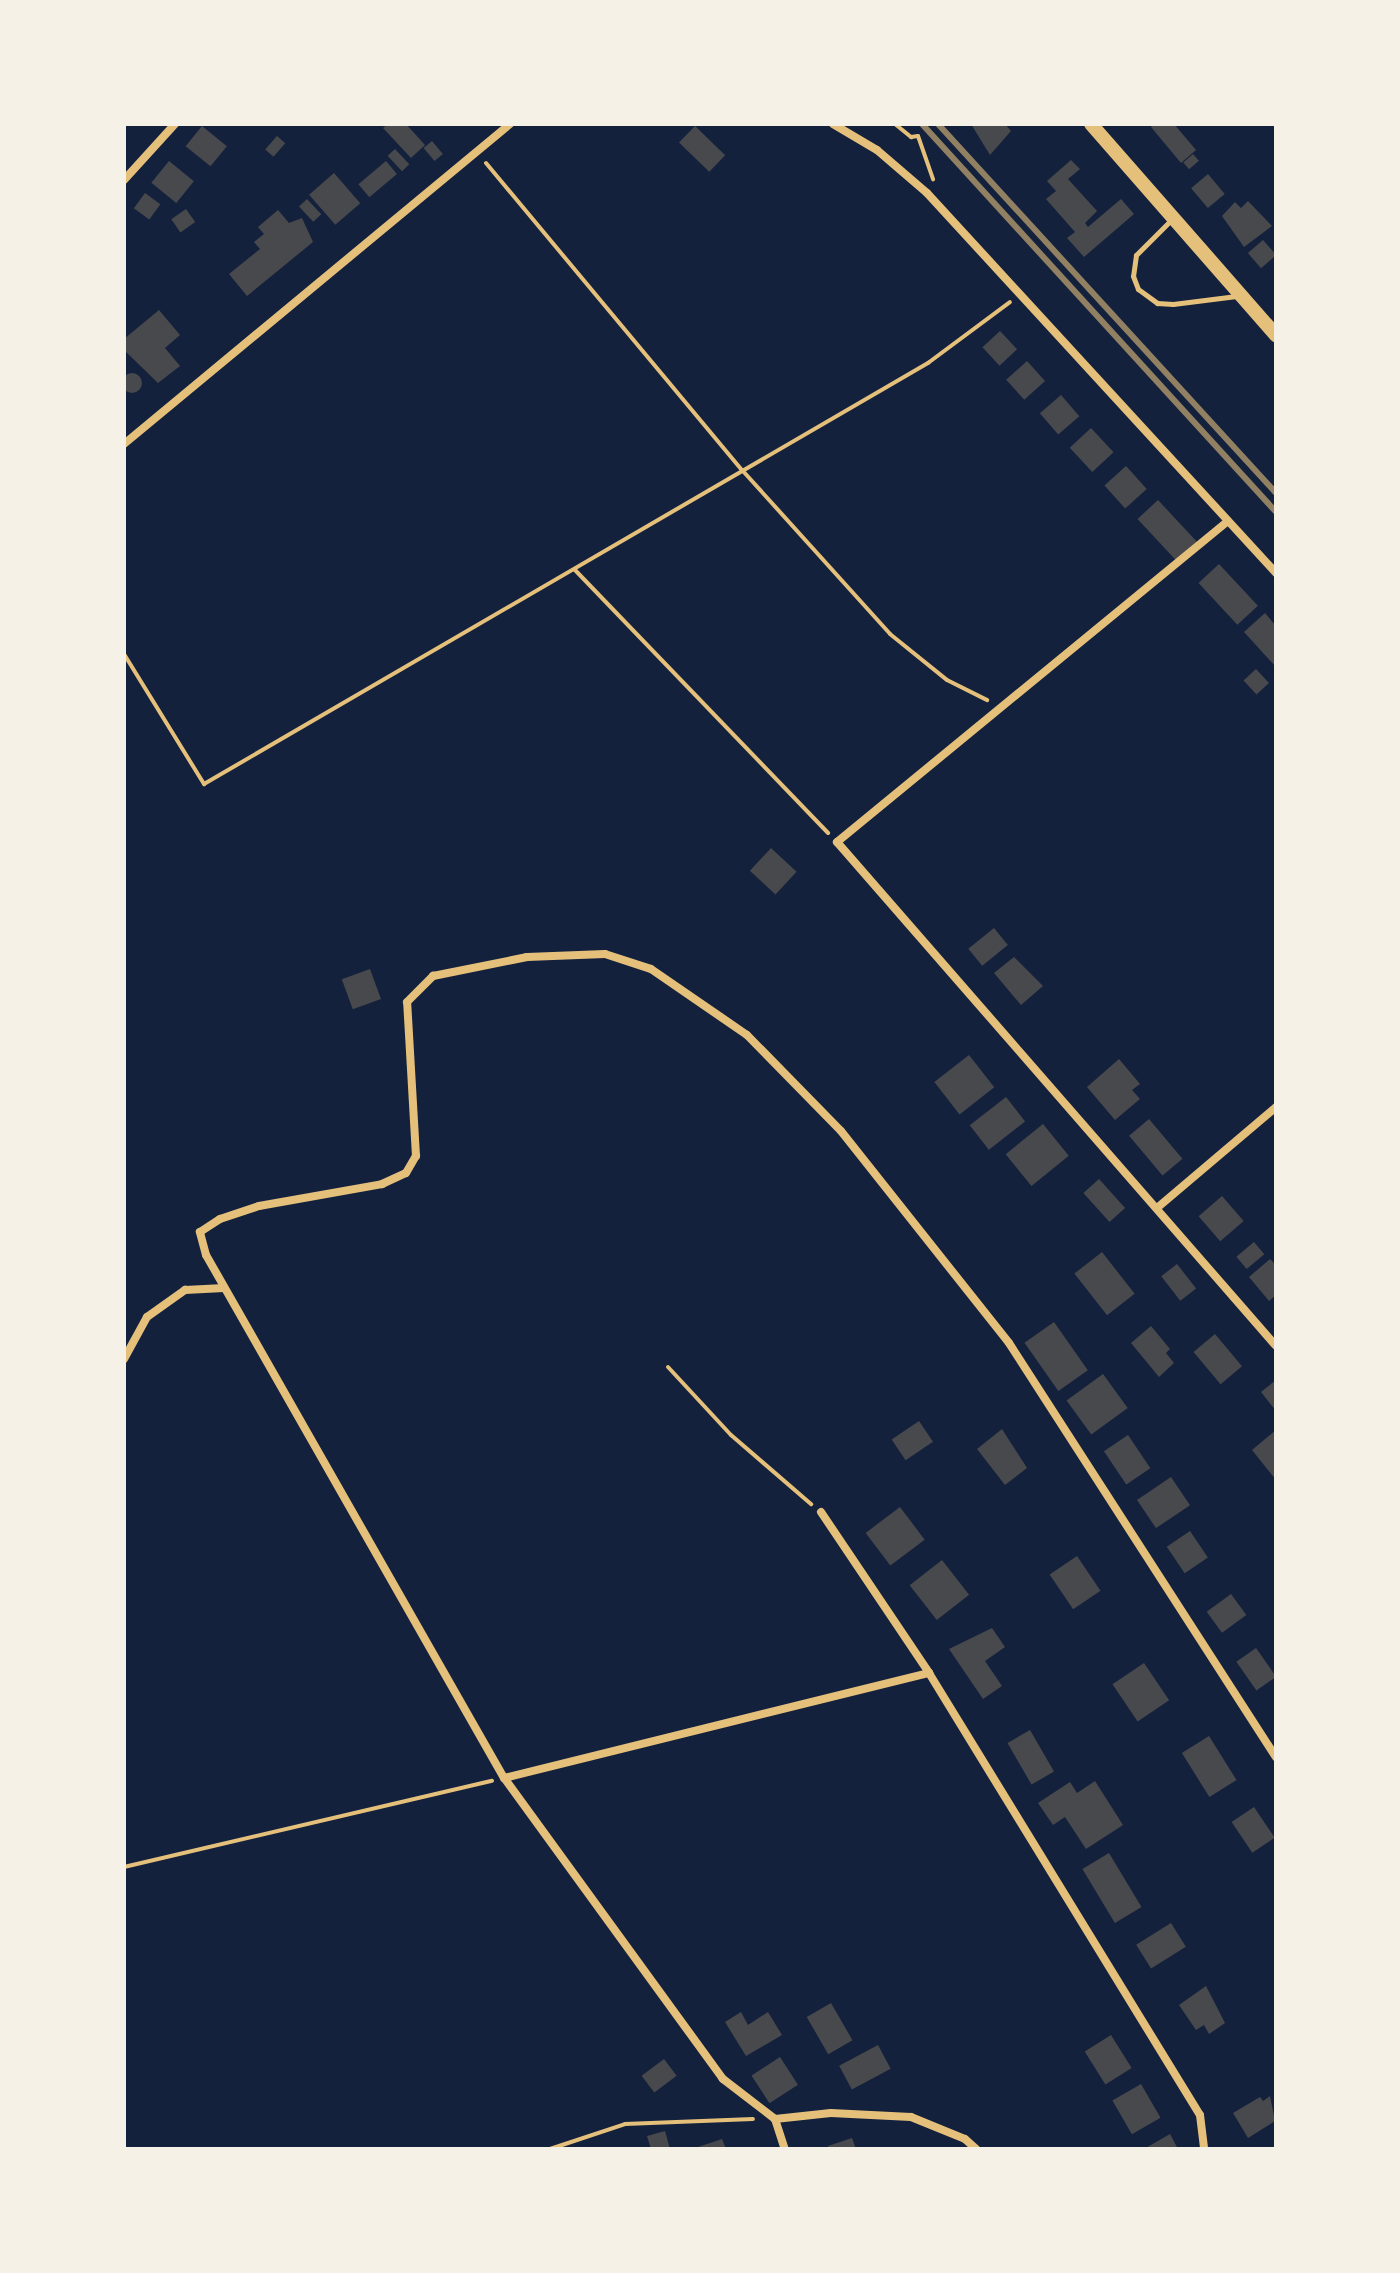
<!DOCTYPE html>
<html>
<head>
<meta charset="utf-8">
<style>
  body { margin:0 }
  #map { position:relative; width:1400px; height:2273px; overflow:hidden; background:#14213d; font-family:Helvetica,sans-serif }
  div>[style] { position:absolute }
  [style*='--x'] { left:calc(var(--x)*1px); top:calc(var(--y)*1px); width:calc(var(--w)*1px); rotate:calc(var(--a)*1deg) }
  .building>* { inset:0; background:#48494c; transform-origin:0 0 }
  .round { border-radius:50% }
  .path>* { height:4px; margin:-2px; padding:0 2px; transform-origin:2px; border-radius:2px; background:#e5c07b }
  .service>* { height:5px; margin:-2.5px; padding:0 2.5px; transform-origin:2.5px; border-radius:2.5px; background:#e5c07b }
  .minor>* { height:8px; margin:-4px; padding:0 4px; transform-origin:4px; border-radius:4px; background:#e5c07b }
  .tertiary>* { height:14px; margin:-7px; padding:0 7px; transform-origin:7px; border-radius:7px; background:#e5c07b }
  .rail>* { height:6px; margin:-3px; padding:0 3px; transform-origin:3px; border-radius:3px; background:#918062 }
  span { translate:-50% -50%; white-space:nowrap; text-align:center; line-height:1.15; -webkit-text-stroke:7px #f6f1e7; paint-order:stroke }
  .frame { position:absolute; inset:0; border:126px solid #f6f1e7; pointer-events:none }
</style>
</head>
<body>
<div id="map">
  <div class="building">
    <i style="clip-path:polygon(388px 124px,406px 124px,425px 145px,411px 158px,383px 128px)"></i>
    <i style="clip-path:polygon(971px 124px,1005px 124px,1011px 131px,990px 155px)"></i>
    <i style="clip-path:polygon(1155px 124px,1174px 124px,1196px 150px,1181px 163px,1151px 127px)"></i>
    <i style="left:202px;top:126px;width:32px;height:26px;rotate:39deg"></i>
    <i style="left:695px;top:126px;width:42px;height:23px;rotate:44deg"></i>
    <i style="left:277px;top:136px;width:11px;height:18px;rotate:41deg"></i>
    <i style="left:432px;top:141px;width:17px;height:11px;rotate:50deg"></i>
    <i style="left:395px;top:149px;width:21px;height:10px;rotate:47deg"></i>
    <i style="left:1193px;top:154px;width:9px;height:13px;rotate:49deg"></i>
    <i style="clip-path:polygon(1071px 160px,1080px 169px,1068px 179px,1097px 211px,1085px 223px,1088px 227px,1121px 199px,1134px 214px,1084px 257px,1067px 238px,1075px 232px,1046px 199px,1056px 191px,1047px 181px)"></i>
    <i style="left:169px;top:161px;width:32px;height:28px;rotate:39deg"></i>
    <i style="left:386px;top:161px;width:17px;height:36px;rotate:50deg"></i>
    <i style="left:334px;top:173px;width:40px;height:33px;rotate:49deg"></i>
    <i style="left:1208px;top:174px;width:26px;height:22px;rotate:50deg"></i>
    <i style="left:145px;top:193px;width:19px;height:19px;rotate:36deg"></i>
    <i style="left:307px;top:199px;width:21px;height:11px;rotate:47deg"></i>
    <i style="clip-path:polygon(1248px 201px,1272px 226px,1244px 247px,1222px 216px,1235px 202px,1241px 208px)"></i>
    <i style="left:186px;top:209px;width:16px;height:18px;rotate:55deg"></i>
    <i style="clip-path:polygon(278px 210px,289px 223px,302px 218px,313px 242px,247px 296px,229px 274px,260px 249px,254px 242px,264px 234px,258px 227px)"></i>
    <i style="left:1263px;top:240px;width:20px;height:20px;rotate:49deg"></i>
    <i style="clip-path:polygon(159px 310px,180px 335px,165px 348px,180px 366px,158px 383px,124px 350px,124px 339px)"></i>
    <i style="left:1000px;top:331px;width:25px;height:24px;rotate:47deg"></i>
    <i style="left:1027px;top:361px;width:27px;height:28px;rotate:48deg"></i>
    <i class="round" style="left:122px;top:373px;width:20px;height:20px"></i>
    <i style="left:1061px;top:395px;width:28px;height:28px;rotate:49deg"></i>
    <i style="left:1091px;top:428px;width:33px;height:29px;rotate:47deg"></i>
    <i style="left:1126px;top:466px;width:31px;height:29px;rotate:48deg"></i>
    <i style="left:1158px;top:500px;width:57px;height:28px;rotate:47deg"></i>
    <i style="left:1219px;top:564px;width:57px;height:28px;rotate:47deg"></i>
    <i style="clip-path:polygon(1265px 613px,1276px 626px,1276px 667px,1244px 632px)"></i>
    <i style="left:1256px;top:669px;width:19px;height:17px;rotate:47deg"></i>
    <i style="left:771px;top:848px;width:35px;height:31px;rotate:43deg"></i>
    <i style="left:994px;top:928px;width:22px;height:33px;rotate:51deg"></i>
    <i style="clip-path:polygon(1014px 957px,1043px 986px,1021px 1005px,994px 973px)"></i>
    <i style="left:370px;top:969px;width:32px;height:30px;rotate:70deg"></i>
    <i style="left:969px;top:1055px;width:41px;height:44px;rotate:52deg"></i>
    <i style="clip-path:polygon(1119px 1059px,1140px 1084px,1132px 1090px,1140px 1099px,1115px 1120px,1087px 1087px)"></i>
    <i style="left:1006px;top:1097px;width:31px;height:46px;rotate:52deg"></i>
    <i style="left:1149px;top:1119px;width:52px;height:26px;rotate:50deg"></i>
    <i style="left:1043px;top:1124px;width:41px;height:48px;rotate:51deg"></i>
    <i style="left:1099px;top:1179px;width:39px;height:21px;rotate:48deg"></i>
    <i style="left:1222px;top:1196px;width:33px;height:31px;rotate:49deg"></i>
    <i style="left:1254px;top:1242px;width:16px;height:23px;rotate:50deg"></i>
    <i style="left:1102px;top:1252px;width:53px;height:35px;rotate:52deg"></i>
    <i style="clip-path:polygon(1270px 1259px,1276px 1265px,1276px 1295px,1269px 1301px,1249px 1277px)"></i>
    <i style="left:1177px;top:1264px;width:31px;height:20px;rotate:52deg"></i>
    <i style="left:1054px;top:1322px;width:59px;height:36px;rotate:55deg"></i>
    <i style="clip-path:polygon(1151px 1326px,1170px 1349px,1166px 1353px,1174px 1363px,1159px 1377px,1131px 1343px)"></i>
    <i style="left:1215px;top:1334px;width:42px;height:28px;rotate:50deg"></i>
    <i style="left:1103px;top:1374px;width:42px;height:45px;rotate:54deg"></i>
    <i style="clip-path:polygon(1276px 1380px,1276px 1411px,1261px 1392px)"></i>
    <i style="left:919px;top:1421px;width:25px;height:33px;rotate:56deg"></i>
    <i style="clip-path:polygon(1002px 1429px,1027px 1468px,1005px 1485px,977px 1449px)"></i>
    <i style="clip-path:polygon(1276px 1430px,1276px 1480px,1252px 1450px)"></i>
    <i style="left:1128px;top:1435px;width:40px;height:29px;rotate:56deg"></i>
    <i style="left:1171px;top:1477px;width:34px;height:41px;rotate:56deg"></i>
    <i style="left:900px;top:1507px;width:41px;height:43px;rotate:53deg"></i>
    <i style="left:1190px;top:1531px;width:32px;height:28px;rotate:56deg"></i>
    <i style="left:1077px;top:1556px;width:42px;height:33px;rotate:56deg"></i>
    <i style="left:942px;top:1560px;width:44px;height:41px;rotate:52deg"></i>
    <i style="left:1231px;top:1594px;width:26px;height:30px;rotate:54deg"></i>
    <i style="clip-path:polygon(992px 1628px,1005px 1647px,985px 1661px,1002px 1686px,983px 1699px,949px 1649px)"></i>
    <i style="left:1256px;top:1648px;width:35px;height:24px;rotate:55deg"></i>
    <i style="left:1144px;top:1663px;width:45px;height:38px;rotate:56deg"></i>
    <i style="left:1030px;top:1730px;width:48px;height:26px;rotate:60deg"></i>
    <i style="left:1209px;top:1736px;width:52px;height:32px;rotate:58deg"></i>
    <i style="clip-path:polygon(1095px 1781px,1123px 1825px,1086px 1849px,1065px 1817px,1053px 1825px,1038px 1803px,1070px 1782px,1077px 1793px)"></i>
    <i style="left:1254px;top:1807px;width:37px;height:27px;rotate:56deg"></i>
    <i style="left:1109px;top:1853px;width:63px;height:31px;rotate:59deg"></i>
    <i style="left:1171px;top:1923px;width:28px;height:41px;rotate:58deg"></i>
    <i style="clip-path:polygon(1206px 1986px,1225px 2023px,1209px 2034px,1204px 2025px,1196px 2030px,1179px 2005px)"></i>
    <i style="left:831px;top:2003px;width:43px;height:28px;rotate:60deg"></i>
    <i style="clip-path:polygon(741px 2012px,748px 2025px,768px 2012px,782px 2035px,746px 2056px,725px 2022px)"></i>
    <i style="left:1111px;top:2035px;width:39px;height:31px;rotate:58deg"></i>
    <i style="left:878px;top:2045px;width:27px;height:44px;rotate:62deg"></i>
    <i style="left:780px;top:2057px;width:33px;height:34px;rotate:57deg"></i>
    <i style="left:664px;top:2059px;width:21px;height:28px;rotate:53deg"></i>
    <i style="left:1141px;top:2084px;width:39px;height:33px;rotate:60deg"></i>
    <i style="clip-path:polygon(1270px 2096px,1275px 2121px,1248px 2138px,1233px 2113px,1260px 2097px,1263px 2101px)"></i>
    <i style="clip-path:polygon(665px 2131px,670px 2149px,651px 2149px,647px 2136px)"></i>
    <i style="clip-path:polygon(1170px 2134px,1178px 2149px,1144px 2149px)"></i>
    <i style="clip-path:polygon(852px 2138px,856px 2149px,829px 2149px,828px 2146px)"></i>
    <i style="clip-path:polygon(722px 2139px,726px 2149px,695px 2149px,695px 2148px)"></i>
  </div>
  <div class="path">
    <i style="--x:895;--y:124;--w:21;--a:39"></i>
    <i style="--x:911;--y:137;--w:7;--a:-8"></i>
    <i style="--x:918;--y:136;--w:46;--a:70.8"></i>
    <i style="--x:486;--y:163;--w:400;--a:50.2"></i>
    <i style="--x:742;--y:470;--w:221;--a:47.9"></i>
    <i style="--x:890;--y:634;--w:73;--a:38.9"></i>
    <i style="--x:947;--y:680;--w:45;--a:26.6"></i>
    <i style="--x:575;--y:570;--w:365;--a:46.1"></i>
    <i style="--x:124;--y:654;--w:153;--a:58.4"></i>
    <i style="--x:204;--y:784;--w:838;--a:-30.18"></i>
    <i style="--x:928;--y:363;--w:102;--a:-36.6"></i>
    <i style="--x:668;--y:1367;--w:93;--a:47.2"></i>
    <i style="--x:731;--y:1435;--w:106;--a:40.8"></i>
    <i style="--x:124;--y:1867;--w:378;--a:-13.2"></i>
    <i style="--x:550;--y:2149;--w:79;--a:-18.4"></i>
    <i style="--x:625;--y:2124;--w:128;--a:-2.2"></i>
  </div>
  <div class="service">
    <i style="--x:1172;--y:219;--w:51;--a:135"></i>
    <i style="--x:1136;--y:255;--w:21;--a:98"></i>
    <i style="--x:1133;--y:276;--w:14;--a:69"></i>
    <i style="--x:1138;--y:289;--w:24;--a:36"></i>
    <i style="--x:1157;--y:303;--w:16;--a:4"></i>
    <i style="--x:1173;--y:304;--w:64;--a:-7.2"></i>
  </div>
  <div class="minor">
    <i style="--x:833;--y:124;--w:51;--a:30.6"></i>
    <i style="--x:877;--y:150;--w:66;--a:40.7"></i>
    <i style="--x:927;--y:193;--w:516;--a:47.43"></i>
    <i style="--x:124;--y:180;--w:76;--a:-47.7"></i>
    <i style="--x:124;--y:444;--w:501;--a:-39.66"></i>
    <i style="--x:1228;--y:521;--w:506;--a:140.61"></i>
    <i style="--x:837;--y:842;--w:668;--a:48.94"></i>
    <i style="--x:1157;--y:1208;--w:156;--a:-40.3"></i>
    <i style="--x:124;--y:1359;--w:48;--a:-61.3"></i>
    <i style="--x:147;--y:1317;--w:47;--a:-35.4"></i>
    <i style="--x:185;--y:1290;--w:39;--a:-3"></i>
    <i style="--x:821;--y:1512;--w:194;--a:56.1"></i>
    <i style="--x:929;--y:1673;--w:518;--a:58.49"></i>
    <i style="--x:1200;--y:2115;--w:34;--a:83"></i>
    <i style="--x:504;--y:1778;--w:438;--a:-13.9"></i>
    <i style="--x:775;--y:2119;--w:66;--a:-142.4"></i>
    <i style="--x:723;--y:2079;--w:372;--a:-126"></i>
    <i style="--x:504;--y:1778;--w:602;--a:-119.67"></i>
    <i style="--x:206;--y:1255;--w:24;--a:-105"></i>
    <i style="--x:200;--y:1232;--w:24;--a:-33"></i>
    <i style="--x:220;--y:1219;--w:41;--a:-18.4"></i>
    <i style="--x:259;--y:1206;--w:125;--a:-10.1"></i>
    <i style="--x:382;--y:1184;--w:26;--a:-25"></i>
    <i style="--x:406;--y:1173;--w:20;--a:-60"></i>
    <i style="--x:416;--y:1156;--w:154;--a:-93.3"></i>
    <i style="--x:407;--y:1002;--w:37;--a:-45"></i>
    <i style="--x:433;--y:976;--w:96;--a:-11.4"></i>
    <i style="--x:527;--y:957;--w:78;--a:-2.2"></i>
    <i style="--x:605;--y:954;--w:48;--a:18.1"></i>
    <i style="--x:651;--y:969;--w:116;--a:34.5"></i>
    <i style="--x:747;--y:1035;--w:134;--a:45.6"></i>
    <i style="--x:841;--y:1131;--w:270;--a:51.6"></i>
    <i style="--x:1009;--y:1343;--w:493;--a:57.2"></i>
    <i style="--x:775;--y:2119;--w:56;--a:-6.1"></i>
    <i style="--x:831;--y:2113;--w:80;--a:2.9"></i>
    <i style="--x:911;--y:2117;--w:58;--a:22.2"></i>
    <i style="--x:965;--y:2139;--w:15;--a:42"></i>
    <i style="--x:775;--y:2119;--w:32;--a:72"></i>
  </div>
  <div class="tertiary">
    <i style="--x:1091;--y:124;--w:281;--a:48.8"></i>
  </div>
  <div class="rail">
    <i style="--x:922;--y:124;--w:525;--a:47.62"></i>
    <i style="--x:938;--y:124;--w:500;--a:47.51"></i>
  </div>
  <div class="frame"></div>
</div>
</body>
</html>
